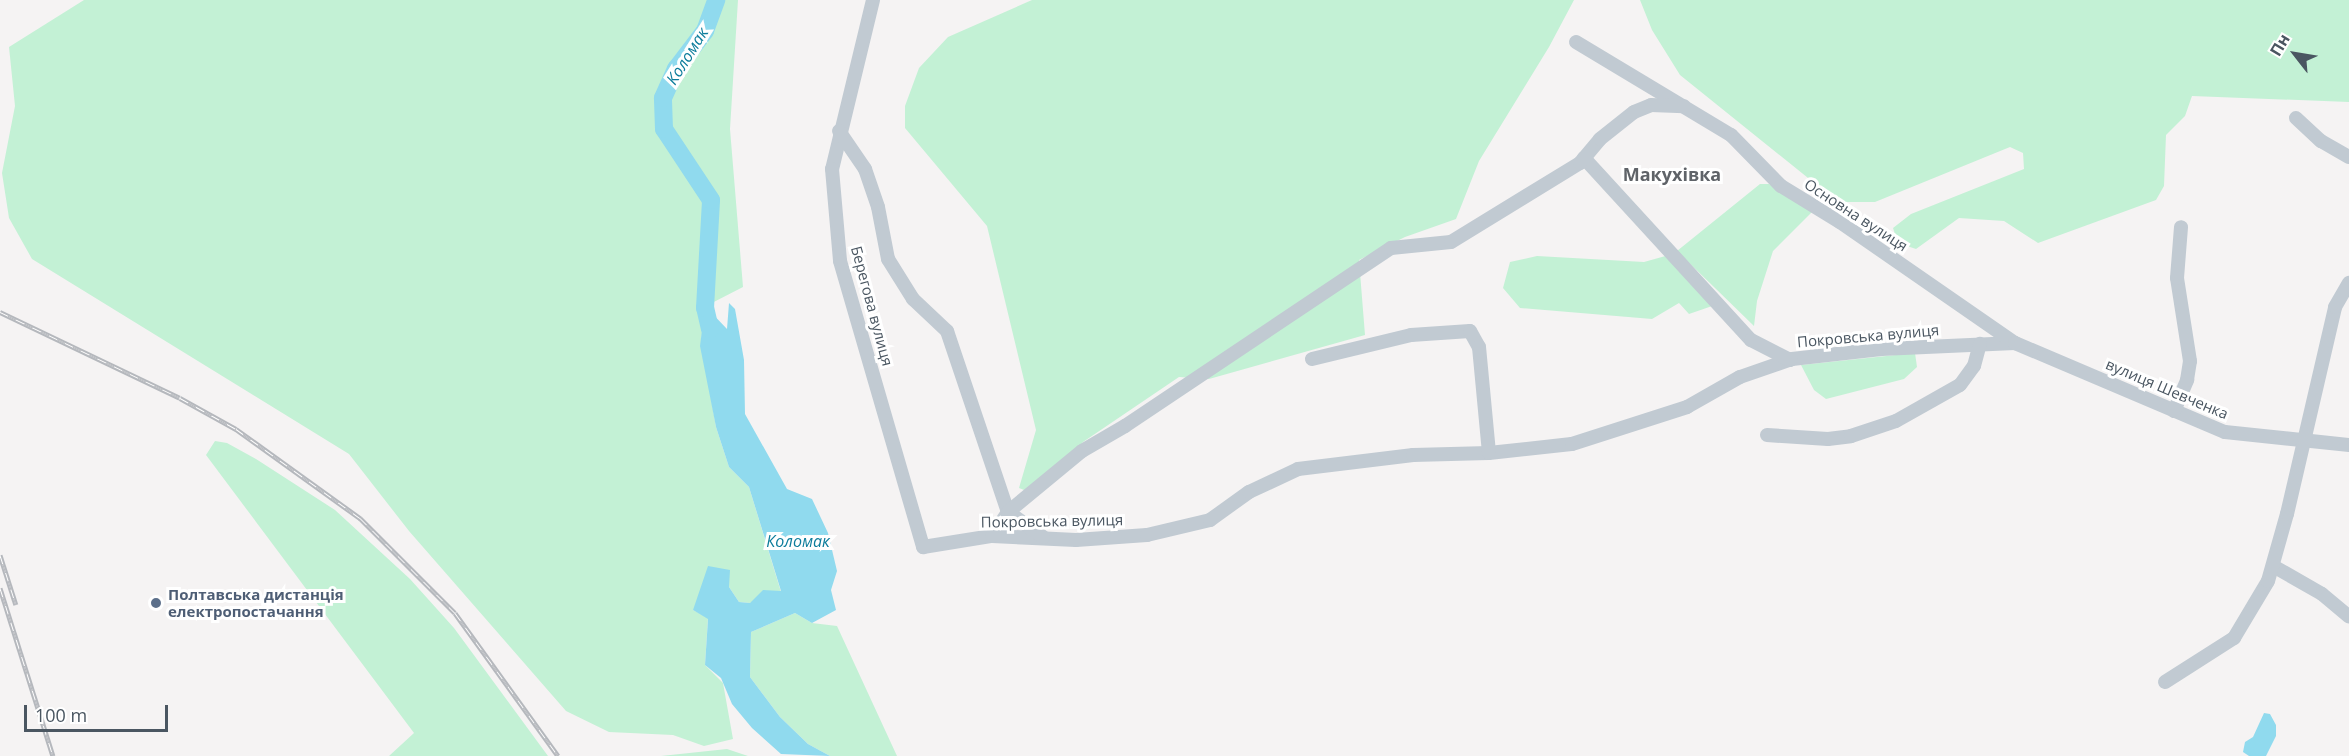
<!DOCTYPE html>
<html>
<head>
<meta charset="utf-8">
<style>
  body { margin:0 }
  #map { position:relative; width:2349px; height:756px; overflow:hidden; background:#f5f3f3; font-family:"Open Sans",sans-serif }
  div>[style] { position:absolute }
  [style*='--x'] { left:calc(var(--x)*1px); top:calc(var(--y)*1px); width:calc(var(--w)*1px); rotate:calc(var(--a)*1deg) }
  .green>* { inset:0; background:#c3f1d5 }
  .water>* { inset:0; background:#90daee }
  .river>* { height:18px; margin:-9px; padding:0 9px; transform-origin:9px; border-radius:9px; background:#90daee }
  .minor>* { height:14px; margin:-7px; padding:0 7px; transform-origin:7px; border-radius:7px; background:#c1cad2 }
  .rail>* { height:5px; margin-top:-2.5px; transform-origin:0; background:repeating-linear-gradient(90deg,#fff 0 9px,#b5b8bd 0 18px); box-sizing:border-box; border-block:2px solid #b5b8bd }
  .dots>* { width:16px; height:16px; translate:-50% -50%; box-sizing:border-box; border:3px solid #fff; border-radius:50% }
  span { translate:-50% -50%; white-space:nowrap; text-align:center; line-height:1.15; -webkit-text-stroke:6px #fff; paint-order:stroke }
  .street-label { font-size:15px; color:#4a5661 }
  .service-label { font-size:15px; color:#4e5e75; font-weight:700 }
  .left { translate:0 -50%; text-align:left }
  .water-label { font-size:16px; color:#0c7c9b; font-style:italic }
  .quarter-label { font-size:18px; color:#5f6368; font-weight:700 }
  .north { position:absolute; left:2265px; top:24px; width:60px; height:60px; -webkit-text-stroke:4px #fff; paint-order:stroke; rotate:301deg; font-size:16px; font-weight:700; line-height:24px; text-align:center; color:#4a5661 }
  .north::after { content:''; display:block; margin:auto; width:21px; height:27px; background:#4a5661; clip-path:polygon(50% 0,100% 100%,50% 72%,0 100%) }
  .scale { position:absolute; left:24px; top:705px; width:144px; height:27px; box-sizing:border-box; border:3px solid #4a5661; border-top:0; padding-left:8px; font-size:18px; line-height:21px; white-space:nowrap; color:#4a5661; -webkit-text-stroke:4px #fff; paint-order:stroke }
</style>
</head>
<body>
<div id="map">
  <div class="green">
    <i style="clip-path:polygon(84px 0,738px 0,730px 129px,743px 287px,706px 306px,701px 341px,716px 427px,729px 467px,749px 487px,781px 592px,750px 603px,739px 602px,729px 587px,693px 610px,708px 618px,705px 665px,723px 683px,733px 739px,704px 746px,673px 735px,609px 732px,566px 711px,409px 531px,349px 454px,32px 259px,9px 218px,2px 173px,15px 106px,9px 47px)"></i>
    <i style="clip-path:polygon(1032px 0,1574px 0,1549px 47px,1479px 161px,1456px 219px,1405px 237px,1359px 260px,1365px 335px,1209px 379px,1179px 377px,1083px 442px,1037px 495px,1019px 488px,1036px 430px,987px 226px,905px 128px,905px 106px,919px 68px,948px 37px)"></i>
    <i style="clip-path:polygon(1640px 0,2349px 0,2349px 102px,2192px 96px,2185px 116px,2166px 135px,2164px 186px,2156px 200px,2038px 243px,2004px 221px,1959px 218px,1916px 249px,1898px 243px,1893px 228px,1911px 214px,2024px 169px,2023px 153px,2010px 147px,1875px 202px,1844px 202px,1818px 186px,1680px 75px,1652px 30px)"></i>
    <i style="clip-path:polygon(1760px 184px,1769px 184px,1813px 211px,1773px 251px,1757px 301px,1754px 326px,1677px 251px)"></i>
    <i style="clip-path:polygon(1669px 255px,1718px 304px,1689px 314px,1679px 303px,1652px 319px,1520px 308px,1503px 288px,1510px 262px,1537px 256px,1644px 262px)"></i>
    <i style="clip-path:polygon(1915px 353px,1917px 367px,1904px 379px,1826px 399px,1814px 390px,1801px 365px)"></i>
    <i style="clip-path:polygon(215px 441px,227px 443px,256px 459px,335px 510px,410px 579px,454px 628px,548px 756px,389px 756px,414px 733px,206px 455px)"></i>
    <i style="clip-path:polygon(795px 613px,812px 623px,837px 626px,897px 756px,830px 756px,808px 744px,780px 717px,750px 677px,751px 632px)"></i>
    <i style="clip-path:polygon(727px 749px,748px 756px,661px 756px)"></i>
  </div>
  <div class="water">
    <i style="clip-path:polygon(729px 303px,735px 309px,744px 360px,745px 414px,787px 489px,812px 499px,828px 533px,837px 571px,831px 590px,836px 610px,812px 623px,795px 613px,751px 632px,750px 677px,780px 717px,808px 744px,830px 756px,781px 754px,752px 728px,732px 704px,721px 678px,705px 665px,708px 619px,693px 610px,708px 566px,730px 570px,729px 587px,739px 602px,750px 603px,763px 590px,781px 591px,749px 487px,729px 467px,716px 427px,700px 346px,705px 306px,727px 329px)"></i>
    <i style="clip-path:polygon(2264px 713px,2270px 714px,2276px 725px,2276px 736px,2266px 756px,2249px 756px,2243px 752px,2245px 742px,2253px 737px)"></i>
  </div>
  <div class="river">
    <i style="--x:710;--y:329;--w:22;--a:-103"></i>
    <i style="--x:705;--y:308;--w:108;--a:-86.8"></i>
    <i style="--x:711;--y:200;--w:85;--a:-123.5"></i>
    <i style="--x:664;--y:129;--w:31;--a:-92"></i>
    <i style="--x:663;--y:98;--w:32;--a:-66"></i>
    <i style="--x:676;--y:69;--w:48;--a:-52.7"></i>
    <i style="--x:705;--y:31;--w:33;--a:-70"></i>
  </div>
  <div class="minor">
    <i style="--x:873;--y:0;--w:174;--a:103.6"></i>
    <i style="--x:832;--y:169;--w:92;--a:85"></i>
    <i style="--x:840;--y:261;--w:298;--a:73.8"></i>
    <i style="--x:923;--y:547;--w:70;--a:-9.1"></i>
    <i style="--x:992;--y:536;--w:84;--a:2.7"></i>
    <i style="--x:1076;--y:540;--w:71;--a:-4"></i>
    <i style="--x:1147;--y:535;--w:65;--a:-13.4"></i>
    <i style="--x:1210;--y:520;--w:48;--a:-35.7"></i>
    <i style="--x:1249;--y:492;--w:54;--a:-25.1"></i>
    <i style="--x:1298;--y:469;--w:116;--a:-6.9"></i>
    <i style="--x:1413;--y:455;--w:76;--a:-1.5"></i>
    <i style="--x:1489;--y:453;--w:83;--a:-6.2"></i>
    <i style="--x:1572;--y:444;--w:121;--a:-17.8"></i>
    <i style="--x:1687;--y:407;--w:61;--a:-29.5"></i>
    <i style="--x:1740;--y:377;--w:55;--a:-19.1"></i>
    <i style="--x:1792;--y:359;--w:90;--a:-6.4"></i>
    <i style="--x:1881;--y:349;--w:134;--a:-2.6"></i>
    <i style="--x:1576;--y:42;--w:181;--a:31"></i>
    <i style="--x:1731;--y:135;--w:71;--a:45.6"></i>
    <i style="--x:1781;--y:186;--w:69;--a:31.4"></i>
    <i style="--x:1840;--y:222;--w:213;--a:34.7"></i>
    <i style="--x:2015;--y:343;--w:228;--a:23"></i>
    <i style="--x:2225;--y:432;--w:125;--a:6"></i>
    <i style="--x:2296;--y:118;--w:34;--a:43"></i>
    <i style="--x:2321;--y:141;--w:32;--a:30"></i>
    <i style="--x:839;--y:131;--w:46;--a:55.6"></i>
    <i style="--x:865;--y:169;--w:40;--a:71.1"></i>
    <i style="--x:878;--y:207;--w:53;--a:79.1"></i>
    <i style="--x:888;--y:259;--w:47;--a:58"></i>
    <i style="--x:913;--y:299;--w:47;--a:43.3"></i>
    <i style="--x:947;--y:331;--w:191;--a:71.4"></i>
    <i style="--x:1008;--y:512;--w:43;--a:35.5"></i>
    <i style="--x:1584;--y:158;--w:247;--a:47.5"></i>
    <i style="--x:1751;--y:340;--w:44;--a:27.1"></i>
    <i style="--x:1312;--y:359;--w:102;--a:-13.6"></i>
    <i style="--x:1411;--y:335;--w:59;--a:-3.9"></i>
    <i style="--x:1470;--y:331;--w:18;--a:61"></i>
    <i style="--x:1479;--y:347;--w:106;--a:84.6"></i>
    <i style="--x:2174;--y:411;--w:34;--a:-67"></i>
    <i style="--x:2187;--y:380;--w:19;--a:-81"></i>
    <i style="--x:2190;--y:361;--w:84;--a:-98.9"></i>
    <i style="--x:2177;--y:278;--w:51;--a:-85.5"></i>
    <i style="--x:1767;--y:435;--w:61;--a:3.8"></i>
    <i style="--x:1828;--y:439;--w:23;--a:-7"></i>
    <i style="--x:1851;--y:436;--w:47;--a:-18.4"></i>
    <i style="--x:1896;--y:421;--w:73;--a:-29.4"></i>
    <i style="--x:1960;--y:385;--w:24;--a:-54"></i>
    <i style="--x:1974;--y:366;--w:23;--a:-75"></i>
    <i style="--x:992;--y:536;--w:29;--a:-56"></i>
    <i style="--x:1008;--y:512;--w:96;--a:-39.5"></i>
    <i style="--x:1082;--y:451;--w:50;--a:-30.2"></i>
    <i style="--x:1125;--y:426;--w:320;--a:-33.8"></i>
    <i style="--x:1391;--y:248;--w:60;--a:-5.7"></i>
    <i style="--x:1451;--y:242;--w:151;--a:-31.5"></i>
    <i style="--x:1580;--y:163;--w:31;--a:-50"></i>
    <i style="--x:1600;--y:139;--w:43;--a:-38.5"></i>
    <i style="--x:1634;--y:112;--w:18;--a:-22"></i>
    <i style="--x:1651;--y:105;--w:33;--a:2"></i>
    <i style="--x:2273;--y:566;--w:56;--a:29.7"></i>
    <i style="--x:2322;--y:594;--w:35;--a:40"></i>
    <i style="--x:2165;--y:682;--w:82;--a:-32.5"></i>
    <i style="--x:2234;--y:638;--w:66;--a:-59.2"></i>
    <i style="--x:2268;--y:581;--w:70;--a:-74.2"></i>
    <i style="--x:2287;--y:514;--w:212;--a:-76.9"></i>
    <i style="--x:2335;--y:307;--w:28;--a:-60"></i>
  </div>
  <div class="rail">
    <i style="--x:0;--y:312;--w:199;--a:25.5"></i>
    <i style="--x:180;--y:398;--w:64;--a:29"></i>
    <i style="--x:236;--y:429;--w:153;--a:35.7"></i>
    <i style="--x:360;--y:518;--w:134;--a:45"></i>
    <i style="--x:455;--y:613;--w:176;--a:54.2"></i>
    <i style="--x:0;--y:555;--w:52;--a:72.3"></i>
    <i style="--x:0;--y:588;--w:176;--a:72.5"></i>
  </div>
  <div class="dots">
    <i style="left:156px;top:603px;background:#5c6f8a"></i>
  </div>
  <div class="street-label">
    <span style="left:1856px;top:215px;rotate:33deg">Основна вулиця</span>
    <span style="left:872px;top:306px;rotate:75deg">Берегова вулиця</span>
    <span style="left:1868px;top:336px;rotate:-5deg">Покровська вулиця</span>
    <span style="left:2167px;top:389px;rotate:23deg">вулиця Шевченка</span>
    <span style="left:1052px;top:521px;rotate:-1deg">Покровська вулиця</span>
  </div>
  <div class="service-label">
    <span class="left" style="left:168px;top:603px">Полтавська дистанція<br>електропостачання</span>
  </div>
  <div class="water-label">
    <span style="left:687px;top:56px;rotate:-58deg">Коломак</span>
    <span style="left:798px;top:541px">Коломак</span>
  </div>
  <div class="quarter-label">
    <span style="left:1672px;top:174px">Макухівка</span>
  </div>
  <div class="north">Пн</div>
  <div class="scale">100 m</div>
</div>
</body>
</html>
